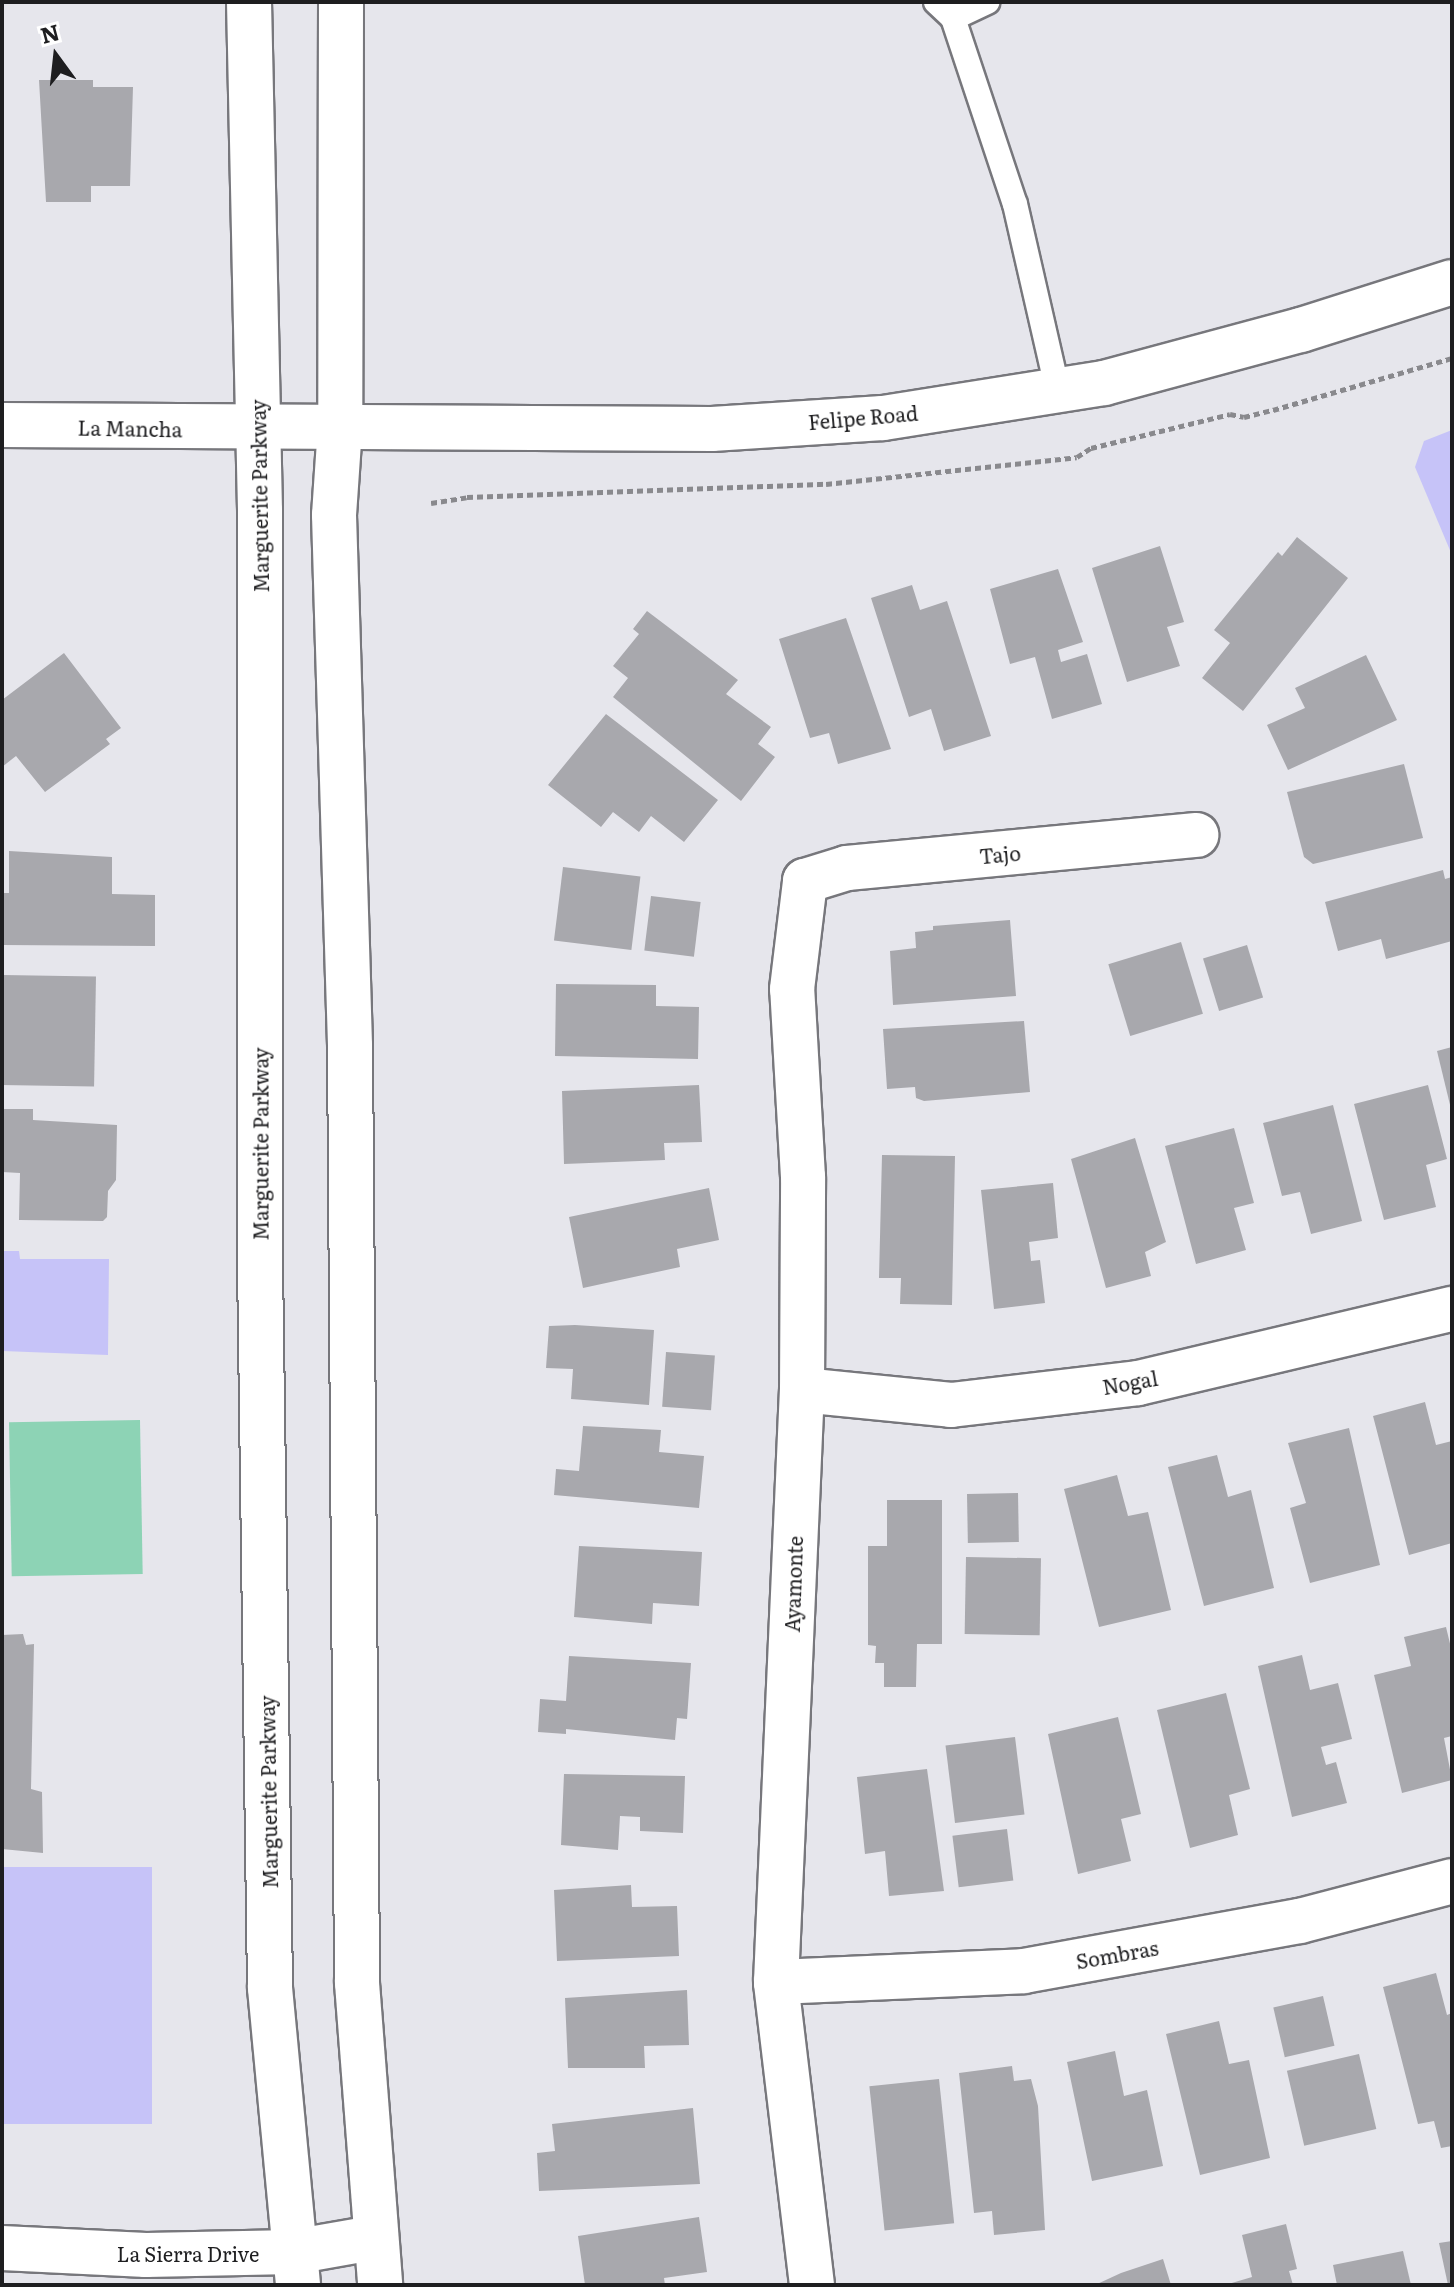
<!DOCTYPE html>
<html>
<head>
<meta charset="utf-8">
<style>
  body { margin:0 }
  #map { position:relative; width:1454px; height:2287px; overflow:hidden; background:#e6e6ec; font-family:Literata,serif }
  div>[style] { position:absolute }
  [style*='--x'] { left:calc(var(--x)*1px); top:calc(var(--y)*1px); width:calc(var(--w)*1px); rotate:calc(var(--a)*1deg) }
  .green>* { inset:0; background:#c6c3f8; transform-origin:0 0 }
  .water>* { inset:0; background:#8dd3b5; transform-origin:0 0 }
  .building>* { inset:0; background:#a8a8ad; transform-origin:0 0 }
  .path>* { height:5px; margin-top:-2.5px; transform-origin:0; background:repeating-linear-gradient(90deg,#89898d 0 6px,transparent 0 10px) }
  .roads { filter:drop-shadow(2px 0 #77777c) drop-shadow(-2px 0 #77777c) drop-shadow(0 2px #77777c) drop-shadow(0 -2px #77777c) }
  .lane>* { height:24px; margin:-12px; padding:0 12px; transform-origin:12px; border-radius:12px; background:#fff }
  .street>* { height:44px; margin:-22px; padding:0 22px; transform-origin:22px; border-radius:22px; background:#fff }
  .secondary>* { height:44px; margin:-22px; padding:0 22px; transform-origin:22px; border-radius:22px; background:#fff }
  .primary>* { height:44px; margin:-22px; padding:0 22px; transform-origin:22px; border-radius:22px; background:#fff }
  span { translate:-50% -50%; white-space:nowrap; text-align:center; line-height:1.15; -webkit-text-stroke:6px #fff; paint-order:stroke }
  .street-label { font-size:20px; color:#1e1e20 }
  .frame { position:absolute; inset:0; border:4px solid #1e1e20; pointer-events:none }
  .north { position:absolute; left:16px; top:16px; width:80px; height:80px; -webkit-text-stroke:6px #fff; paint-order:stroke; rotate:345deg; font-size:22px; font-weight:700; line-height:32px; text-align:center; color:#1e1e20 }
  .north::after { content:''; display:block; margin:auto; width:28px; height:36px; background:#1e1e20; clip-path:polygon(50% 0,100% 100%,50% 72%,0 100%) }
</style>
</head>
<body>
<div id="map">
  <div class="green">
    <i style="clip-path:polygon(1452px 430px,1452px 555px,1415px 467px,1424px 441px)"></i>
    <i style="clip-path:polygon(2px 1251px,19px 1251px,20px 1259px,109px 1259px,108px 1355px,2px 1351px)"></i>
    <i style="left:152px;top:1867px;width:257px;height:150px;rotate:90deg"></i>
  </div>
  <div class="water">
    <i style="left:140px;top:1420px;width:154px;height:131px;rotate:89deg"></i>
  </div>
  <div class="building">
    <i style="clip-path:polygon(39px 80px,93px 80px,93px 87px,133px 87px,130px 186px,91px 186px,91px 202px,46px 202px)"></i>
    <i style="clip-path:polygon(1297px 537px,1348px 578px,1243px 711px,1202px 678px,1230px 643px,1214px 630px,1278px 552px,1282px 556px)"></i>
    <i style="clip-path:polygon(1160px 546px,1184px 622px,1167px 627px,1180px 666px,1127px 682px,1092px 568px)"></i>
    <i style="clip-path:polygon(1058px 569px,1083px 642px,1058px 650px,1061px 662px,1087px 654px,1102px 704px,1052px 719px,1035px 657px,1010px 664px,990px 589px)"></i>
    <i style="clip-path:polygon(912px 585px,920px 610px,947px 601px,991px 736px,944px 751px,931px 709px,909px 717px,871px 598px)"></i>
    <i style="clip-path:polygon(647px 611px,738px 680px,726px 694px,771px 727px,758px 744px,775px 757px,741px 801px,613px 697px,628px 678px,613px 666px,639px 634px,633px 629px)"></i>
    <i style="clip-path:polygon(846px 618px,891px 749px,838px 764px,829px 733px,810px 738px,779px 639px)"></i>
    <i style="clip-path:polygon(64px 653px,121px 728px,106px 739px,110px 744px,45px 792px,16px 756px,2px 767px,2px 700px)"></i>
    <i style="clip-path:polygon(1366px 655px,1397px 720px,1288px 770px,1267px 725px,1305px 708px,1295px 688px)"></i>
    <i style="clip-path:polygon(606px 714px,718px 800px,684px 842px,651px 816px,639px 832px,613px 812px,601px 827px,548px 785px)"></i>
    <i style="clip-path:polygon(1404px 764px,1423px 838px,1313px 864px,1304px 857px,1287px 792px)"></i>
    <i style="clip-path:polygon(9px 851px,112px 857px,112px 894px,155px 895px,155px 946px,2px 945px,2px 893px,9px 893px)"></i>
    <i style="left:563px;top:867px;width:78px;height:74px;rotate:7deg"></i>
    <i style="clip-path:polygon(1443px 870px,1445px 879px,1452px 877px,1452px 941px,1386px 959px,1381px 939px,1338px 951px,1325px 902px)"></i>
    <i style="left:651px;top:896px;width:50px;height:55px;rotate:7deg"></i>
    <i style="clip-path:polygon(1010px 920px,1016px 996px,893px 1005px,890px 951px,916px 948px,915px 932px,933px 930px,933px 926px)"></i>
    <i style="left:1181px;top:942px;width:75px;height:76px;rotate:73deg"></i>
    <i style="left:1247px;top:945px;width:55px;height:46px;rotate:73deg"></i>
    <i style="left:3px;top:975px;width:93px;height:110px;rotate:1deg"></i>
    <i style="clip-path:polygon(556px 984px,656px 985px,656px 1006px,699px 1007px,698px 1059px,555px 1056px)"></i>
    <i style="clip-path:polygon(1024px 1021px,1030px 1092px,924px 1101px,916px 1098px,915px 1087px,887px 1089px,883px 1029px)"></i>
    <i style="clip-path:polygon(1452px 1047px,1452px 1108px,1451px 1109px,1437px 1051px)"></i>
    <i style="clip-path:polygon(699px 1085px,702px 1142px,664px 1143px,665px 1160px,564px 1164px,562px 1091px)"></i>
    <i style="clip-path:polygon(1428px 1085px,1447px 1159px,1426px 1165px,1436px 1207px,1384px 1220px,1354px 1104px)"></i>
    <i style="clip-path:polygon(1333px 1105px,1362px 1221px,1311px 1234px,1300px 1192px,1282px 1196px,1263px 1123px)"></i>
    <i style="clip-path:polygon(2px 1109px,33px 1109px,33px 1120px,117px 1125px,116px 1180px,108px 1191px,107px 1217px,103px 1221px,19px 1220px,20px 1173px,2px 1172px)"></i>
    <i style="clip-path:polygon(1234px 1128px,1254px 1203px,1234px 1208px,1246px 1250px,1196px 1264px,1165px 1146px)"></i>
    <i style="clip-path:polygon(1135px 1138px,1166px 1242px,1145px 1252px,1151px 1276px,1106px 1288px,1071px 1159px)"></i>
    <i style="clip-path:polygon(882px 1155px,955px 1156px,952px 1305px,900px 1304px,901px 1278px,879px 1278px)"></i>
    <i style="clip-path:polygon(1053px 1183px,1058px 1238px,1029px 1242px,1031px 1261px,1040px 1260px,1045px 1303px,994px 1309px,981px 1190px)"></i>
    <i style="clip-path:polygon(709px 1188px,719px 1240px,677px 1249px,680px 1267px,583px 1288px,569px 1217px)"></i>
    <i style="clip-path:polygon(575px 1325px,654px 1330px,649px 1405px,571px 1399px,573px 1369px,546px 1368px,549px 1326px)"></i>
    <i style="left:666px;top:1352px;width:49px;height:55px;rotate:4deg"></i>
    <i style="clip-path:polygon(1425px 1402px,1436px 1445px,1452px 1441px,1452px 1543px,1409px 1555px,1373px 1416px)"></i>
    <i style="clip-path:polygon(583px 1426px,661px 1430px,659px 1452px,704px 1456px,699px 1508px,554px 1495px,556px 1469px,579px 1471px)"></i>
    <i style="clip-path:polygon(1349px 1428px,1380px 1565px,1310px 1583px,1290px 1508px,1306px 1503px,1288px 1443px)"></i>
    <i style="clip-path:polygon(1217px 1455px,1228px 1497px,1251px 1490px,1274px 1588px,1204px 1606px,1168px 1467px)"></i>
    <i style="clip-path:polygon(1117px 1475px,1128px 1516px,1148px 1512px,1171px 1610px,1099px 1627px,1064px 1489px)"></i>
    <i style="left:1018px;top:1493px;width:49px;height:51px;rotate:89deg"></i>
    <i style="clip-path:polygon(887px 1500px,942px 1500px,942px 1644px,917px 1644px,916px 1687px,884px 1687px,884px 1663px,875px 1663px,876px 1646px,868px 1645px,868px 1546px,887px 1546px)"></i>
    <i style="clip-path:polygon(579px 1546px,702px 1552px,699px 1606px,653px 1603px,652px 1624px,574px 1617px)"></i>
    <i style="left:966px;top:1557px;width:75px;height:77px;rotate:1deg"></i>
    <i style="clip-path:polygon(1446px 1627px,1452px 1652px,1452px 1736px,1444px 1738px,1452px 1780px,1402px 1793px,1374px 1675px,1411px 1666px,1404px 1637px)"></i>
    <i style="clip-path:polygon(23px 1634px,26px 1645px,34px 1644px,31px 1789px,42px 1792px,43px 1853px,2px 1849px,2px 1635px)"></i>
    <i style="clip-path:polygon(1302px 1655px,1310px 1690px,1338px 1683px,1352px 1739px,1321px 1747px,1326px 1765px,1336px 1762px,1347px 1803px,1292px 1817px,1258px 1666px)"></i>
    <i style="clip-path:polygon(569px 1656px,691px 1663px,687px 1719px,677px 1718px,675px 1740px,566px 1729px,566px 1734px,538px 1732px,540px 1699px,566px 1701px)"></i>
    <i style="clip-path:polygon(1226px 1693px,1250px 1789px,1229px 1795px,1238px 1835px,1190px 1848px,1157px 1710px)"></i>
    <i style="clip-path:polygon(1118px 1717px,1141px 1814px,1121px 1819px,1131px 1861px,1078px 1874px,1048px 1734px)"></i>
    <i style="left:1015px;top:1737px;width:78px;height:70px;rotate:83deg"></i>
    <i style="clip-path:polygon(927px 1769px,944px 1891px,889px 1896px,885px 1851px,865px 1854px,857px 1777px)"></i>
    <i style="clip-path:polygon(564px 1774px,685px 1776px,683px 1833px,640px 1831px,640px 1817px,620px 1816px,618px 1850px,561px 1845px)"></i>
    <i style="left:1007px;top:1829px;width:52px;height:55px;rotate:83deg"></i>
    <i style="clip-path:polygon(631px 1885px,632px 1907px,677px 1906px,679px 1956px,557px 1961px,554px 1890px)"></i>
    <i style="clip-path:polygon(1436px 1973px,1447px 2015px,1452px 2013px,1452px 2146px,1441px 2148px,1434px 2121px,1418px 2124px,1383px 1987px)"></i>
    <i style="clip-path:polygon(687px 1990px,689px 2045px,644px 2046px,645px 2068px,568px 2068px,565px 1998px)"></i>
    <i style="left:1323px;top:1996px;width:51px;height:51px;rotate:77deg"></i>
    <i style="clip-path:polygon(1219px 2021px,1229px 2064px,1249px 2060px,1270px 2158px,1200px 2175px,1166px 2034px)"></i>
    <i style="clip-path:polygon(1115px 2051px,1124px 2096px,1147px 2090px,1163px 2166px,1092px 2181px,1067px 2062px)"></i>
    <i style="left:1359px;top:2054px;width:77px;height:74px;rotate:77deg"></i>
    <i style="clip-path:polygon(1012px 2066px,1014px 2081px,1031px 2079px,1038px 2106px,1045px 2230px,994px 2235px,992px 2211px,974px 2213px,959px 2073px)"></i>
    <i style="left:939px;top:2079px;width:145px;height:70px;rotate:84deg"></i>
    <i style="clip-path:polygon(693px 2108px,700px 2184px,539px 2191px,537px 2153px,555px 2151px,552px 2124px)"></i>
    <i style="clip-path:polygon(699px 2217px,707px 2272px,664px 2278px,665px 2285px,585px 2285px,578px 2236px)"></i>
    <i style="clip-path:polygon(1286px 2224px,1297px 2269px,1289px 2271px,1293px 2285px,1225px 2285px,1252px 2277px,1242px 2235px)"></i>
    <i style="clip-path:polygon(1452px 2241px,1452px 2285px,1448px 2285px,1439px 2243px)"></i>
    <i style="clip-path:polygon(1403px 2251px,1411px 2285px,1337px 2285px,1333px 2265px)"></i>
    <i style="clip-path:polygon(1163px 2259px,1171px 2285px,1095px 2285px,1121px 2273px)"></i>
  </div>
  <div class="path">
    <i style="--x:431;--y:503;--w:36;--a:-9"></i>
    <i style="--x:467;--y:497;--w:359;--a:-2.1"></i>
    <i style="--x:826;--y:484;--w:252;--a:-6.1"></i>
    <i style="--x:1077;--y:457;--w:17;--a:-33"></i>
    <i style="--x:1091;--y:448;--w:143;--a:-13.7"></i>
    <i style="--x:1230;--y:414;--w:14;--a:12"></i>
    <i style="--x:1244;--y:417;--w:30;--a:-14"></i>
    <i style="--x:1273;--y:410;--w:186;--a:-16.2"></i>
  </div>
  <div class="roads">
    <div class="lane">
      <i style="--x:936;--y:2;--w:23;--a:43"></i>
      <i style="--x:953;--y:18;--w:196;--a:71.6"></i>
      <i style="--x:1015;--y:204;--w:193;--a:77.1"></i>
      <i style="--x:953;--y:18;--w:38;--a:-25"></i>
    </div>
    <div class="street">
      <i style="--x:802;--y:1390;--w:150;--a:5.7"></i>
      <i style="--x:951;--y:1405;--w:188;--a:-6.7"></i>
      <i style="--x:1138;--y:1383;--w:323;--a:-13.3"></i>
      <i style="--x:776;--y:1982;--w:248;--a:-2.5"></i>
      <i style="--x:1024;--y:1971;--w:280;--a:-10.3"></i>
      <i style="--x:1300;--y:1921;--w:157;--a:-14.7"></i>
      <i style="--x:2;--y:2248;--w:144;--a:2.8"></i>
      <i style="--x:146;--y:2255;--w:147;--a:-1.2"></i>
      <i style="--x:293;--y:2252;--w:80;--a:-10"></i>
      <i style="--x:812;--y:2285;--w:305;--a:-96.8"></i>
      <i style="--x:776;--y:1982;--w:593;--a:-87.49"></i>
      <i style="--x:802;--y:1390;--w:213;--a:-89.7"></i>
      <i style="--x:803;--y:1177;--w:188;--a:-93.3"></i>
      <i style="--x:792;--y:989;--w:109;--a:-83.1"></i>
      <i style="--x:805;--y:881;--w:44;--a:-17.2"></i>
      <i style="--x:847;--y:868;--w:351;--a:-5.4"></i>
    </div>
    <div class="secondary">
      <i style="--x:2;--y:425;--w:710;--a:0.32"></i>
      <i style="--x:712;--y:429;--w:171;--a:-3.7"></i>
      <i style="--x:883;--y:418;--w:224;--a:-9"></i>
      <i style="--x:1104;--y:383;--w:204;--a:-15.1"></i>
      <i style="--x:1301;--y:330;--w:158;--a:-17.6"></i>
    </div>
    <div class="primary">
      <i style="--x:249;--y:2;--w:509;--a:88.76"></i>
      <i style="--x:260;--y:511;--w:752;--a:90"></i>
      <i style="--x:260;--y:1263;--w:725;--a:89.21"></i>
      <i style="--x:270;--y:1988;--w:298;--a:84.6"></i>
      <i style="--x:341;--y:2;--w:425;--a:90.1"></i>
      <i style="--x:340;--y:427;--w:88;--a:93.9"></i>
      <i style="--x:334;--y:515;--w:531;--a:88.27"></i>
      <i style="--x:350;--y:1046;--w:937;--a:89.57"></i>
      <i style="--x:357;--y:1983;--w:303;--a:85.6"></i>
    </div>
  </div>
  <div class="street-label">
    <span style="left:863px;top:417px;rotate:-5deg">Felipe Road</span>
    <span style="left:130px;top:428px;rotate:1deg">La Mancha</span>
    <span style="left:259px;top:496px;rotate:-91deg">Marguerite Parkway</span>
    <span style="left:1000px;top:854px;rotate:-5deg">Tajo</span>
    <span style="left:260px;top:1144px;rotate:-90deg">Marguerite Parkway</span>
    <span style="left:1130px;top:1382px;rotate:-10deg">Nogal</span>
    <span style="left:793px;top:1584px;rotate:-88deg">Ayamonte</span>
    <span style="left:268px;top:1792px;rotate:-91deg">Marguerite Parkway</span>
    <span style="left:1117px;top:1954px;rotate:-10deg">Sombras</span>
    <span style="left:188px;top:2253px">La Sierra Drive</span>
  </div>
  <div class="frame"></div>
  <div class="north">N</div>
</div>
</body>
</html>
